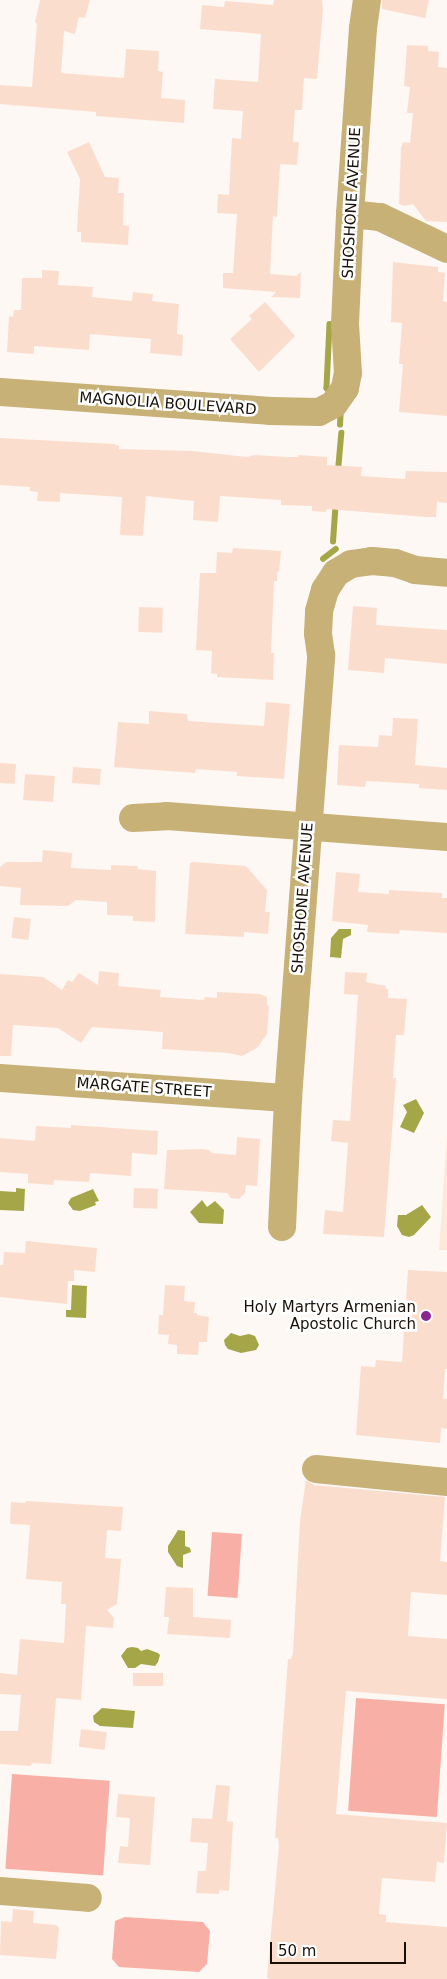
<!DOCTYPE html>
<html>
<head>
<meta charset="utf-8">
<style>
  body { margin:0 }
  #map { position:relative; width:447px; height:1979px; overflow:hidden; background:#fdf8f3; font-family:"DejaVu Sans",sans-serif }
  div>[style] { position:absolute }
  [style*='--x'] { left:calc(var(--x)*1px); top:calc(var(--y)*1px); width:calc(var(--w)*1px); rotate:calc(var(--a)*1deg) }
  .built>* { inset:0; background:#fbead9 }
  .green>* { inset:0; background:#f8b0a6; transform-origin:0 0 }
  .water>* { inset:0; background:#a5a648 }
  .stream>* { height:5.5px; margin:-2.75px; padding:0 2.75px; transform-origin:2.75px; border-radius:2.75px; background:#a5a648 }
  .building>* { inset:0; background:#fbddce; transform-origin:0 0 }
  .minor>* { height:28px; margin:-14px; padding:0 14px; transform-origin:14px; border-radius:14px; background:#c7b177 }
  .dots>* { width:14px; height:14px; translate:-50% -50%; box-sizing:border-box; border:2px solid #fff; border-radius:50% }
  span { translate:-50% -50%; white-space:nowrap; text-align:center; line-height:1.15; -webkit-text-stroke:5px #fff; paint-order:stroke }
  .street-label { font-size:15px; color:#181109 }
  .poi-label { font-size:15px; color:#181109 }
  .right { translate:-100% -50%; text-align:right }
  .scale { position:absolute; left:270px; top:1942px; width:136px; height:22px; box-sizing:border-box; border:2px solid #181109; border-top:0; padding-left:6px; font-size:15px; line-height:18px; white-space:nowrap; color:#181109; -webkit-text-stroke:4px #fff; paint-order:stroke }
</style>
</head>
<body>
<div id="map">
  <div class="built">
    <i style="clip-path:polygon(447px 1136px,447px 1250px,439px 1250px)"></i>
  </div>
  <div class="green">
    <i style="left:212px;top:1532px;width:30px;height:64px;rotate:4deg"></i>
    <i style="left:356px;top:1698px;width:89px;height:113px;rotate:4deg"></i>
    <i style="left:12px;top:1774px;width:98px;height:95px;rotate:4deg"></i>
    <i style="clip-path:polygon(125px 1917px,203px 1922px,210px 1931px,207px 1964px,199px 1972px,119px 1967px,112px 1959px,115px 1921px)"></i>
  </div>
  <div class="water">
    <i style="clip-path:polygon(339px 929px,351px 929px,351px 935px,343px 939px,341px 958px,330px 957px,331px 938px)"></i>
    <i style="clip-path:polygon(416px 1099px,424px 1113px,414px 1133px,400px 1127px,407px 1112px,403px 1105px)"></i>
    <i style="clip-path:polygon(16px 1188px,25px 1189px,24px 1211px,0 1210px,0 1191px,16px 1192px)"></i>
    <i style="clip-path:polygon(93px 1189px,99px 1201px,95px 1202px,96px 1205px,80px 1211px,73px 1210px,68px 1203px,71px 1198px)"></i>
    <i style="clip-path:polygon(202px 1200px,207px 1207px,215px 1201px,224px 1210px,223px 1224px,199px 1223px,190px 1212px)"></i>
    <i style="clip-path:polygon(422px 1205px,431px 1217px,414px 1235px,409px 1237px,402px 1235px,397px 1226px,398px 1215px,406px 1215px)"></i>
    <i style="clip-path:polygon(72px 1285px,87px 1286px,86px 1318px,66px 1317px,66px 1310px,71px 1310px)"></i>
    <i style="clip-path:polygon(231px 1333px,240px 1336px,249px 1334px,255px 1336px,259px 1345px,256px 1350px,241px 1353px,228px 1349px,225px 1345px,224px 1340px)"></i>
    <i style="clip-path:polygon(178px 1530px,185px 1531px,185px 1546px,190px 1548px,191px 1552px,183px 1555px,183px 1568px,177px 1566px,168px 1552px,168px 1546px)"></i>
    <i style="clip-path:polygon(132px 1647px,138px 1648px,141px 1651px,147px 1649px,158px 1653px,160px 1655px,158px 1662px,155px 1666px,141px 1664px,135px 1668px,128px 1668px,121px 1656px,127px 1648px)"></i>
    <i style="clip-path:polygon(102px 1708px,135px 1711px,133px 1728px,100px 1726px,94px 1722px,93px 1716px)"></i>
  </div>
  <div class="stream">
    <i style="--x:330;--y:324;--w:64;--a:92.7"></i>
    <i style="--x:327;--y:388;--w:9;--a:54"></i>
    <i style="--x:340;--y:425;--w:17;--a:-87"></i>
    <i style="--x:338;--y:471;--w:38;--a:-85"></i>
    <i style="--x:333;--y:542;--w:39;--a:-86"></i>
    <i style="--x:323;--y:559;--w:16;--a:-38"></i>
  </div>
  <div class="building">
    <i style="clip-path:polygon(40px 0,90px 0,85px 18px,79px 17px,75px 34px,64px 31px,61px 73px,124px 78px,126px 49px,159px 51px,158px 71px,163px 72px,161px 98px,185px 100px,184px 123px,96px 116px,96px 112px,0 104px,0 85px,32px 87px,37px 24px,35px 22px)"></i>
    <i style="clip-path:polygon(274px 0,322px 0,323px 10px,317px 79px,304px 78px,302px 110px,295px 110px,293px 142px,299px 142px,297px 165px,280px 164px,277px 217px,273px 216px,270px 274px,296px 276px,301px 272px,300px 298px,271px 297px,276px 292px,223px 288px,223px 273px,233px 273px,237px 214px,217px 213px,218px 194px,229px 195px,232px 138px,241px 139px,243px 111px,213px 109px,215px 79px,258px 82px,261px 34px,200px 29px,202px 5px,224px 7px,225px 1px,273px 5px)"></i>
    <i style="clip-path:polygon(382px 0,429px 0,425px 18px,382px 9px)"></i>
    <i style="clip-path:polygon(407px 45px,428px 46px,428px 51px,439px 52px,438px 67px,447px 68px,447px 222px,426px 221px,413px 204px,405px 206px,399px 204px,401px 148px,403px 142px,410px 143px,413px 113px,407px 113px,410px 87px,404px 86px)"></i>
    <i style="clip-path:polygon(89px 142px,105px 177px,119px 178px,118px 193px,124px 193px,123px 225px,129px 226px,128px 245px,81px 242px,81px 232px,77px 232px,80px 179px,67px 152px)"></i>
    <i style="clip-path:polygon(393px 262px,438px 267px,438px 272px,445px 273px,443px 301px,447px 302px,447px 416px,399px 412px,403px 364px,399px 364px,402px 323px,391px 322px)"></i>
    <i style="clip-path:polygon(42px 270px,59px 271px,58px 285px,93px 287px,92px 297px,132px 301px,133px 292px,153px 294px,152px 301px,179px 304px,177px 334px,183px 335px,182px 356px,150px 353px,151px 339px,90px 334px,89px 350px,34px 346px,34px 354px,7px 352px,9px 316px,13px 317px,14px 310px,21px 310px,22px 278px,42px 278px)"></i>
    <i style="clip-path:polygon(265px 302px,295px 336px,259px 372px,230px 339px,252px 319px,249px 316px)"></i>
    <i style="clip-path:polygon(0 438px,114px 444px,119px 446px,119px 449px,192px 451px,247px 457px,254px 455px,287px 457px,298px 457px,298px 455px,327px 457px,327px 465px,362px 467px,361px 476px,405px 479px,406px 471px,447px 472px,447px 503px,437px 502px,436px 517px,426px 517px,327px 509px,326px 512px,312px 511px,312px 506px,281px 505px,281px 500px,220px 496px,218px 522px,193px 520px,194px 501px,146px 496px,143px 536px,120px 535px,122px 497px,60px 493px,60px 502px,37px 501px,38px 492px,30px 491px,30px 487px,0 485px)"></i>
    <i style="clip-path:polygon(233px 548px,281px 551px,279px 571px,277px 572px,277px 581px,274px 581px,271px 653px,274px 653px,273px 680px,217px 677px,217px 674px,211px 673px,212px 651px,196px 650px,200px 573px,216px 573px,217px 552px,232px 553px)"></i>
    <i style="clip-path:polygon(353px 606px,377px 608px,376px 625px,447px 630px,447px 664px,385px 658px,384px 673px,348px 670px)"></i>
    <i style="left:139px;top:607px;width:24px;height:25px;rotate:2deg"></i>
    <i style="clip-path:polygon(266px 702px,290px 704px,284px 779px,237px 776px,237px 772px,196px 769px,195px 773px,114px 767px,118px 722px,149px 724px,149px 711px,187px 714px,188px 721px,264px 726px)"></i>
    <i style="clip-path:polygon(393px 718px,418px 719px,415px 765px,447px 768px,447px 790px,419px 788px,419px 784px,366px 781px,365px 787px,337px 785px,339px 745px,378px 747px,379px 735px,392px 736px)"></i>
    <i style="left:0;top:763px;width:16px;height:20px;rotate:4deg"></i>
    <i style="left:73px;top:767px;width:28px;height:16px;rotate:4deg"></i>
    <i style="left:25px;top:774px;width:30px;height:26px;rotate:4deg"></i>
    <i style="clip-path:polygon(43px 850px,72px 853px,71px 868px,111px 870px,111px 865px,138px 866px,137px 869px,156px 871px,155px 922px,133px 921px,133px 916px,107px 915px,107px 902px,76px 900px,68px 906px,20px 905px,21px 888px,0 886px,0 867px,6px 862px,42px 862px)"></i>
    <i style="clip-path:polygon(193px 862px,246px 866px,267px 890px,265px 912px,270px 912px,268px 934px,244px 932px,244px 937px,185px 934px,190px 863px)"></i>
    <i style="clip-path:polygon(336px 872px,360px 874px,358px 892px,389px 894px,389px 890px,442px 893px,442px 898px,447px 898px,447px 933px,400px 930px,399px 934px,367px 932px,368px 925px,332px 921px)"></i>
    <i style="left:14px;top:917px;width:17px;height:21px;rotate:7deg"></i>
    <i style="clip-path:polygon(99px 971px,119px 973px,118px 986px,161px 990px,160px 997px,204px 1000px,205px 997px,217px 998px,217px 992px,260px 994px,267px 997px,267px 1005px,269px 1006px,267px 1034px,257px 1048px,242px 1056px,228px 1053px,162px 1049px,163px 1032px,92px 1027px,81px 1043px,58px 1028px,13px 1025px,11px 1056px,0 1056px,0 974px,43px 977px,62px 990px,68px 980px,72px 982px,79px 973px,98px 985px)"></i>
    <i style="clip-path:polygon(345px 972px,367px 973px,366px 982px,386px 986px,385px 989px,388px 989px,388px 998px,407px 999px,404px 1035px,396px 1035px,393px 1078px,396px 1078px,384px 1237px,323px 1234px,325px 1210px,343px 1212px,348px 1143px,331px 1141px,333px 1120px,350px 1121px,358px 995px,344px 994px)"></i>
    <i style="clip-path:polygon(71px 1125px,158px 1131px,157px 1155px,132px 1153px,131px 1176px,90px 1173px,89px 1182px,54px 1180px,53px 1185px,28px 1183px,28px 1174px,0 1172px,0 1138px,35px 1141px,36px 1126px,71px 1128px)"></i>
    <i style="clip-path:polygon(237px 1137px,260px 1139px,257px 1186px,246px 1185px,245px 1193px,239px 1199px,231px 1198px,227px 1193px,164px 1189px,167px 1150px,202px 1149px,209px 1150px,212px 1153px,236px 1155px)"></i>
    <i style="left:134px;top:1188px;width:24px;height:20px;rotate:2deg"></i>
    <i style="clip-path:polygon(26px 1241px,97px 1248px,95px 1272px,74px 1270px,74px 1281px,68px 1281px,67px 1304px,0 1297px,0 1265px,3px 1265px,4px 1252px,25px 1253px)"></i>
    <i style="clip-path:polygon(408px 1270px,447px 1272px,447px 1369px,445px 1369px,443px 1399px,447px 1399px,447px 1429px,441px 1428px,440px 1443px,356px 1435px,361px 1366px,375px 1367px,376px 1360px,402px 1362px)"></i>
    <i style="clip-path:polygon(165px 1285px,185px 1286px,184px 1301px,195px 1302px,194px 1313px,197px 1313px,197px 1315px,209px 1317px,207px 1342px,199px 1342px,198px 1355px,177px 1354px,177px 1345px,168px 1344px,169px 1335px,158px 1334px,159px 1315px,163px 1315px)"></i>
    <i style="clip-path:polygon(306px 1480px,314px 1485px,445px 1497px,440px 1561px,447px 1562px,447px 1595px,411px 1592px,408px 1636px,447px 1639px,447px 1699px,346px 1691px,336px 1814px,447px 1823px,444px 1863px,437px 1862px,435px 1882px,382px 1878px,379px 1914px,386px 1915px,386px 1922px,447px 1927px,447px 1979px,269px 1979px,267px 1977px,279px 1846px,278px 1838px,275px 1838px,288px 1659px,291px 1659px,293px 1653px,300px 1520px)"></i>
    <i style="clip-path:polygon(26px 1501px,123px 1507px,121px 1531px,107px 1530px,105px 1558px,121px 1559px,117px 1604px,107px 1610px,114px 1618px,113px 1628px,86px 1626px,81px 1700px,56px 1698px,51px 1764px,32px 1763px,31px 1766px,0 1764px,0 1731px,18px 1731px,21px 1695px,0 1694px,0 1673px,17px 1675px,20px 1639px,64px 1643px,66px 1604px,61px 1604px,62px 1582px,26px 1579px,30px 1525px,11px 1524px,10px 1521px,11px 1502px,25px 1503px)"></i>
    <i style="clip-path:polygon(166px 1587px,193px 1588px,193px 1617px,231px 1620px,230px 1638px,167px 1634px,169px 1617px,164px 1617px)"></i>
    <i style="left:133px;top:1673px;width:30px;height:13px"></i>
    <i style="left:81px;top:1729px;width:26px;height:18px;rotate:7deg"></i>
    <i style="clip-path:polygon(216px 1785px,230px 1786px,227px 1821px,233px 1822px,229px 1891px,219px 1890px,219px 1894px,196px 1893px,198px 1871px,206px 1871px,208px 1843px,190px 1842px,192px 1818px,212px 1819px)"></i>
    <i style="clip-path:polygon(118px 1794px,155px 1797px,150px 1865px,118px 1863px,120px 1846px,128px 1847px,130px 1818px,116px 1817px)"></i>
    <i style="clip-path:polygon(13px 1909px,34px 1911px,33px 1923px,56px 1925px,59px 1928px,56px 1959px,0 1955px,1px 1921px,12px 1922px)"></i>
  </div>
  <div class="minor">
    <i style="--x:350;--y:214;--w:30;--a:6"></i>
    <i style="--x:380;--y:217;--w:74;--a:25.5"></i>
    <i style="--x:0;--y:392;--w:272;--a:4"></i>
    <i style="--x:271;--y:411;--w:48;--a:1.2"></i>
    <i style="--x:319;--y:412;--w:17;--a:-28"></i>
    <i style="--x:334;--y:404;--w:19;--a:-55"></i>
    <i style="--x:345;--y:388;--w:15;--a:-79"></i>
    <i style="--x:348;--y:373;--w:49;--a:-93.5"></i>
    <i style="--x:345;--y:324;--w:110;--a:-87.4"></i>
    <i style="--x:350;--y:214;--w:186;--a:-86"></i>
    <i style="--x:363;--y:28;--w:28;--a:-82"></i>
    <i style="--x:133;--y:818;--w:34;--a:-3"></i>
    <i style="--x:167;--y:816;--w:281;--a:4.3"></i>
    <i style="--x:0;--y:1078;--w:289;--a:4"></i>
    <i style="--x:282;--y:1227;--w:129;--a:-87.3"></i>
    <i style="--x:288;--y:1098;--w:444;--a:-85.7"></i>
    <i style="--x:321;--y:655;--w:22;--a:-98"></i>
    <i style="--x:318;--y:633;--w:22;--a:-87"></i>
    <i style="--x:319;--y:611;--w:22;--a:-74"></i>
    <i style="--x:325;--y:590;--w:20;--a:-57"></i>
    <i style="--x:336;--y:573;--w:17;--a:-31"></i>
    <i style="--x:351;--y:564;--w:21;--a:-8"></i>
    <i style="--x:372;--y:561;--w:23;--a:5"></i>
    <i style="--x:395;--y:563;--w:21;--a:19"></i>
    <i style="--x:415;--y:570;--w:32;--a:5"></i>
    <i style="--x:316;--y:1469;--w:132;--a:5.7"></i>
    <i style="--x:0;--y:1891;--w:88;--a:4.5"></i>
  </div>
  <div class="dots">
    <i style="left:426px;top:1316px;background:#892790"></i>
  </div>
  <div class="street-label">
    <span style="left:352px;top:203px;rotate:-87deg">SHOSHONE AVENUE</span>
    <span style="left:168px;top:404px;rotate:4deg">MAGNOLIA BOULEVARD</span>
    <span style="left:303px;top:898px;rotate:-86deg">SHOSHONE AVENUE</span>
    <span style="left:144px;top:1088px;rotate:4deg">MARGATE STREET</span>
  </div>
  <div class="poi-label">
    <span class="right" style="left:416px;top:1316px">Holy Martyrs Armenian<br>Apostolic Church</span>
  </div>
  <div class="scale">50 m</div>
</div>
</body>
</html>
